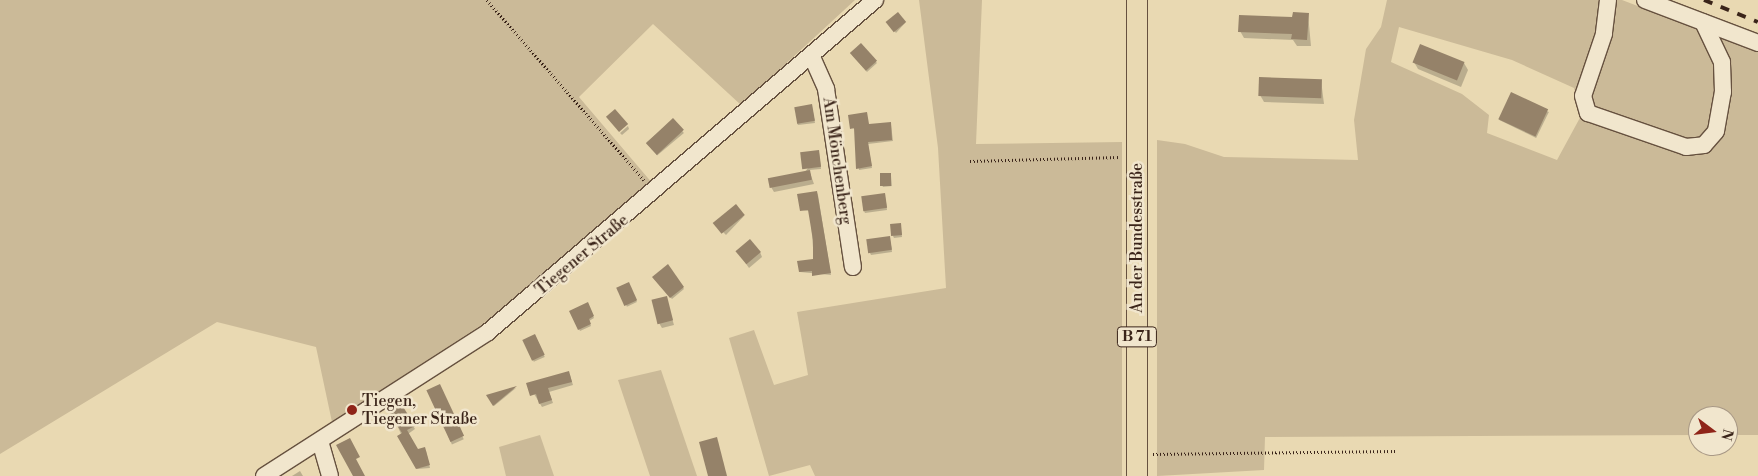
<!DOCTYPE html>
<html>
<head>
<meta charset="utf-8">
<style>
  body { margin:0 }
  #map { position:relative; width:1758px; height:476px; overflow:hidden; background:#e9d9b2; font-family:"Libre Bodoni",serif }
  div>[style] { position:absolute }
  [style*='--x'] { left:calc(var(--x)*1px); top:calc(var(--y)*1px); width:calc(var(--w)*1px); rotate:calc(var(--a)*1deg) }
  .green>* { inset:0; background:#cbba98 }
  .shadow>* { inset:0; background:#0003; transform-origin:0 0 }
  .building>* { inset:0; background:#958269; transform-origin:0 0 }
  .path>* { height:2.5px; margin-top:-1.25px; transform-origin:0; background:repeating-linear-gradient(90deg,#3a2419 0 1px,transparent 0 3.5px) }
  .roads { filter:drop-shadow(1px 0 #66513f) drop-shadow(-1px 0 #66513f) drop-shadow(0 1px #66513f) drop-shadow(0 -1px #66513f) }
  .minor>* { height:16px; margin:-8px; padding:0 8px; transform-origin:8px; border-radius:8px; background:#f1e6cd }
  .major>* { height:20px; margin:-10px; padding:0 10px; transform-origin:10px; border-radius:10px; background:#e9d9b2 }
  .rail>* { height:4px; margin-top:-2px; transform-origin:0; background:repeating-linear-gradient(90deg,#3a2419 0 9px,transparent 0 18px) }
  .dots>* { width:14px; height:14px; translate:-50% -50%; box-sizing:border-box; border:2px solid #f1e6cd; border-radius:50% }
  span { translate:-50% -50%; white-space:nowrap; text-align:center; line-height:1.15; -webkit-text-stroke:5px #f1e6cd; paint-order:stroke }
  .shield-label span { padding:1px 4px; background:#f1e6cd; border:1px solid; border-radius:4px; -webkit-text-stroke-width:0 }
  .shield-label { font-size:15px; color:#3a2419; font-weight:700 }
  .street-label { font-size:16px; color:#3a2419 }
  .poi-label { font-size:16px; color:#3a2419 }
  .left { translate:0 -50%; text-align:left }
  .north { position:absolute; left:1688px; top:406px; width:50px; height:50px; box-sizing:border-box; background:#f1e6cd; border:1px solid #a89885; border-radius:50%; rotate:105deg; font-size:14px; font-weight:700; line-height:20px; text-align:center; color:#3a2419 }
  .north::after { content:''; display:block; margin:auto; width:18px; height:22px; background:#8f2418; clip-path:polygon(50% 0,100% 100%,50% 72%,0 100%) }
</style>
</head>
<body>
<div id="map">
  <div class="green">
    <i style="clip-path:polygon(0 0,855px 0,741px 105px,653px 24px,579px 97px,653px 184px,509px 307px,332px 422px,316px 347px,217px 322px,0 454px)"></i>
    <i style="clip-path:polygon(919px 0,982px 0,976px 144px,1122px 142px,1122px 476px,815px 476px,810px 465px,769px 476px,729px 338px,754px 330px,774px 385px,808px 375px,797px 312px,946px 288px,938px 148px)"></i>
    <i style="clip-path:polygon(evenodd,1387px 0,1622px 0,1758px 52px,1758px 435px,1728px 435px,1728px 416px,1698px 416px,1698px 435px,1265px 437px,1264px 470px,1157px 476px,1157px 140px,1185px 144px,1224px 157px,1358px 160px,1354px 120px,1366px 49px,1381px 27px,1387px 0,1399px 27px,1512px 60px,1574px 88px,1582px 114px,1557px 160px,1487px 133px,1489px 115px,1462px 94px,1391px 62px,1399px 27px)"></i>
    <i style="clip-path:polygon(661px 370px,697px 476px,650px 476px,618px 380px)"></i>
    <i style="clip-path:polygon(540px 435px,554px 476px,506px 476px,499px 447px)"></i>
  </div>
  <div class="shadow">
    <i style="clip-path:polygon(1308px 14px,1311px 46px,1297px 46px,1293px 40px,1244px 38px,1240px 31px)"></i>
    <i style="clip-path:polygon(905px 23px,896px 33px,889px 24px)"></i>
    <i style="clip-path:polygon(852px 55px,876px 62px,877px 63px,867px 72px)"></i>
    <i style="clip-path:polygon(1414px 62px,1464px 63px,1468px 70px,1461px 87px,1418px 69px)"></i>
    <i style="clip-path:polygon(1321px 80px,1324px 104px,1264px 102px,1260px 95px)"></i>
    <i style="left:1512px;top:94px;width:41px;height:29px;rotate:26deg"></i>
    <i style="clip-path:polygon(812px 106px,815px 123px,798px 125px,797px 123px)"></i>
    <i style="left:673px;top:120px;width:17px;height:35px;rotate:50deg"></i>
    <i style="clip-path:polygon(891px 125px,893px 141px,868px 144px,872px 168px,859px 170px,855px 129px,851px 128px)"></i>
    <i style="clip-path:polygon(628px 126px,629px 129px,622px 135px,620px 133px)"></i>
    <i style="clip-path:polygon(819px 153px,821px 169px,809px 170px,814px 184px,774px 192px,771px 187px,805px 172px)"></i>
    <i style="clip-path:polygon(891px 176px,892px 186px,883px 187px,882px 185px)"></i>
    <i style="clip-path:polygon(817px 193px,818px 195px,831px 275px,800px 272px,799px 262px,814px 260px,810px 211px,801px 210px)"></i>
    <i style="clip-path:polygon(885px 196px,887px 210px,865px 213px,864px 211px)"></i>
    <i style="clip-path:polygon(744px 216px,726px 235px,717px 226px)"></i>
    <i style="clip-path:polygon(900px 224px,902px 237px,894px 238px,893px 236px)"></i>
    <i style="clip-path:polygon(890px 239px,892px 252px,871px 255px,870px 253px)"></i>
    <i style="clip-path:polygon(737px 251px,760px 252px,762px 257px,749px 268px)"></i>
    <i style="clip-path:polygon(668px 266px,684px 289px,672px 299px,654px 279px)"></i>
    <i style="left:628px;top:283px;width:21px;height:11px;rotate:65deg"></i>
    <i style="clip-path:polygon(666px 298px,674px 325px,662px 328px,659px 323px)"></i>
    <i style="clip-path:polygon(587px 304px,594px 318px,589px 321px,591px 326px,580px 331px,571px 312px)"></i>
    <i style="left:535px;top:335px;width:24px;height:12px;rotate:66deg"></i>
    <i style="clip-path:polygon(570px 375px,573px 385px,549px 392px,553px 403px,542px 407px,528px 384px)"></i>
    <i style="left:441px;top:388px;width:56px;height:13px;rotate:66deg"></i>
    <i style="clip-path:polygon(516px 388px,494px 406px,488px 396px)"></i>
    <i style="clip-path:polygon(401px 406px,415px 429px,408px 434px,417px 450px,426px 451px,430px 468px,417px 469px,391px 412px)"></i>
    <i style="clip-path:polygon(300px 471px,303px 476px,292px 476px)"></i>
  </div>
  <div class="building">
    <i style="left:898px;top:12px;width:13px;height:16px;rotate:51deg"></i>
    <i style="clip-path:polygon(1293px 12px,1309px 13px,1307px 40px,1291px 39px,1292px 34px,1238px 32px,1239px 15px,1292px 17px)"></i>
    <i style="left:861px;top:43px;width:24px;height:15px;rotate:48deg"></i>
    <i style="left:1420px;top:44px;width:48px;height:20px;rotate:22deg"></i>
    <i style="left:1259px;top:77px;width:63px;height:19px;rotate:2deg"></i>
    <i style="left:1511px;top:92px;width:41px;height:30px;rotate:25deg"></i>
    <i style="left:812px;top:104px;width:17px;height:18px;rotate:80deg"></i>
    <i style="left:615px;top:109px;width:20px;height:12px;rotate:49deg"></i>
    <i style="clip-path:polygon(867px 112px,869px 124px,891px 122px,892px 140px,868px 142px,872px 166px,856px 169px,854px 128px,850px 129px,848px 115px)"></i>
    <i style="left:673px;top:118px;width:16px;height:37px;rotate:47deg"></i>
    <i style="left:819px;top:150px;width:17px;height:19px;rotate:83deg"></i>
    <i style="left:810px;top:170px;width:10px;height:43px;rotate:79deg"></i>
    <i style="left:880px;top:173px;width:11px;height:13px"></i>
    <i style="clip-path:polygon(817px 191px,831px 273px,812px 276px,812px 271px,799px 272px,797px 261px,813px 259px,813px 240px,808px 210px,800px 211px,797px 194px)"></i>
    <i style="left:885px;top:193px;width:15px;height:24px;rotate:82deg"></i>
    <i style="left:736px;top:204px;width:14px;height:30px;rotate:51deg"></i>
    <i style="left:901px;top:223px;width:12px;height:11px;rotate:85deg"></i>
    <i style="left:890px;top:236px;width:14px;height:24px;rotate:82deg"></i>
    <i style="left:750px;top:239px;width:17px;height:19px;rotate:50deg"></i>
    <i style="clip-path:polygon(668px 264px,684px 287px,670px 298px,652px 277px)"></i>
    <i style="left:629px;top:282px;width:20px;height:14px;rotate:66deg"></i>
    <i style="left:667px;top:296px;width:25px;height:16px;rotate:76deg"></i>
    <i style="clip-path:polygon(588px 302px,594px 316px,589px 319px,591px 324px,578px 330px,569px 311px)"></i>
    <i style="left:535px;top:334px;width:23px;height:14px;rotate:65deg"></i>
    <i style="clip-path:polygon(569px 371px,572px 382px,548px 388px,552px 400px,539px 404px,536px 394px,530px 396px,526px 383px)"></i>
    <i style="left:440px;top:384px;width:57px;height:15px;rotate:65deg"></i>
    <i style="clip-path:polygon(517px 386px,493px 406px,486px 395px)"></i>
    <i style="clip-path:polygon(402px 405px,415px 426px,407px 430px,418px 449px,425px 447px,430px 465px,416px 469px,397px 436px,402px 433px,389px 412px)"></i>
    <i style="clip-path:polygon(717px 437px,727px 476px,708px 476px,699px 442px)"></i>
    <i style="clip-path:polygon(350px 438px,360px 457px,356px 459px,365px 476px,353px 476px,336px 445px)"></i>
  </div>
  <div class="path">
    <i style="--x:487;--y:0;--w:239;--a:48.9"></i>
    <i style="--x:970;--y:161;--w:150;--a:-1.5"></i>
    <i style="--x:1153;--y:454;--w:244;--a:-0.7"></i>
  </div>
  <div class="roads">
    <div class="minor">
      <i style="--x:1608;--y:0;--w:34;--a:97"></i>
      <i style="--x:1604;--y:34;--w:65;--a:108.7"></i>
      <i style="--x:1583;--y:96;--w:18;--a:74"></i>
      <i style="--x:1588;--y:113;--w:104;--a:19.1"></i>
      <i style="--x:1686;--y:147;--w:18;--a:-6"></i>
      <i style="--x:1704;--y:145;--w:18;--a:-49"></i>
      <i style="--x:1716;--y:131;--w:40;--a:-80"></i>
      <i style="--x:1723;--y:92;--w:30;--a:-92"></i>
      <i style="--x:1722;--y:62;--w:44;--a:-115.4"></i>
      <i style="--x:1645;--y:0;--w:121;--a:20.8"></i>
      <i style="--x:812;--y:57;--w:35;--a:66"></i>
      <i style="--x:826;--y:89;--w:180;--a:81.4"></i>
      <i style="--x:320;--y:441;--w:36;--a:74"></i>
      <i style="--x:264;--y:476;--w:266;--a:-32.7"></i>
      <i style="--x:488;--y:332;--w:510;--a:-40.63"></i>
    </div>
    <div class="major">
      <i style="--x:1137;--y:476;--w:476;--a:-90"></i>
    </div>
  </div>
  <div class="rail">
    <i style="--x:1704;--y:0;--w:58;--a:22.2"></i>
  </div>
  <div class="dots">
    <i style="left:352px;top:410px;background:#8f2418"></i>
  </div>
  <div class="shield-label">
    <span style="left:1137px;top:337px">B 71</span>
  </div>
  <div class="street-label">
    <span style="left:837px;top:161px;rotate:82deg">Am Mönchenberg</span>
    <span style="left:1137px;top:238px;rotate:-90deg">An der Bundesstraße</span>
    <span style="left:582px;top:255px;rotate:-40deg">Tiegener Straße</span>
  </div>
  <div class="poi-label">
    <span class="left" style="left:362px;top:410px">Tiegen,<br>Tiegener Straße</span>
  </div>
  <div class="north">N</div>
</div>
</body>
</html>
